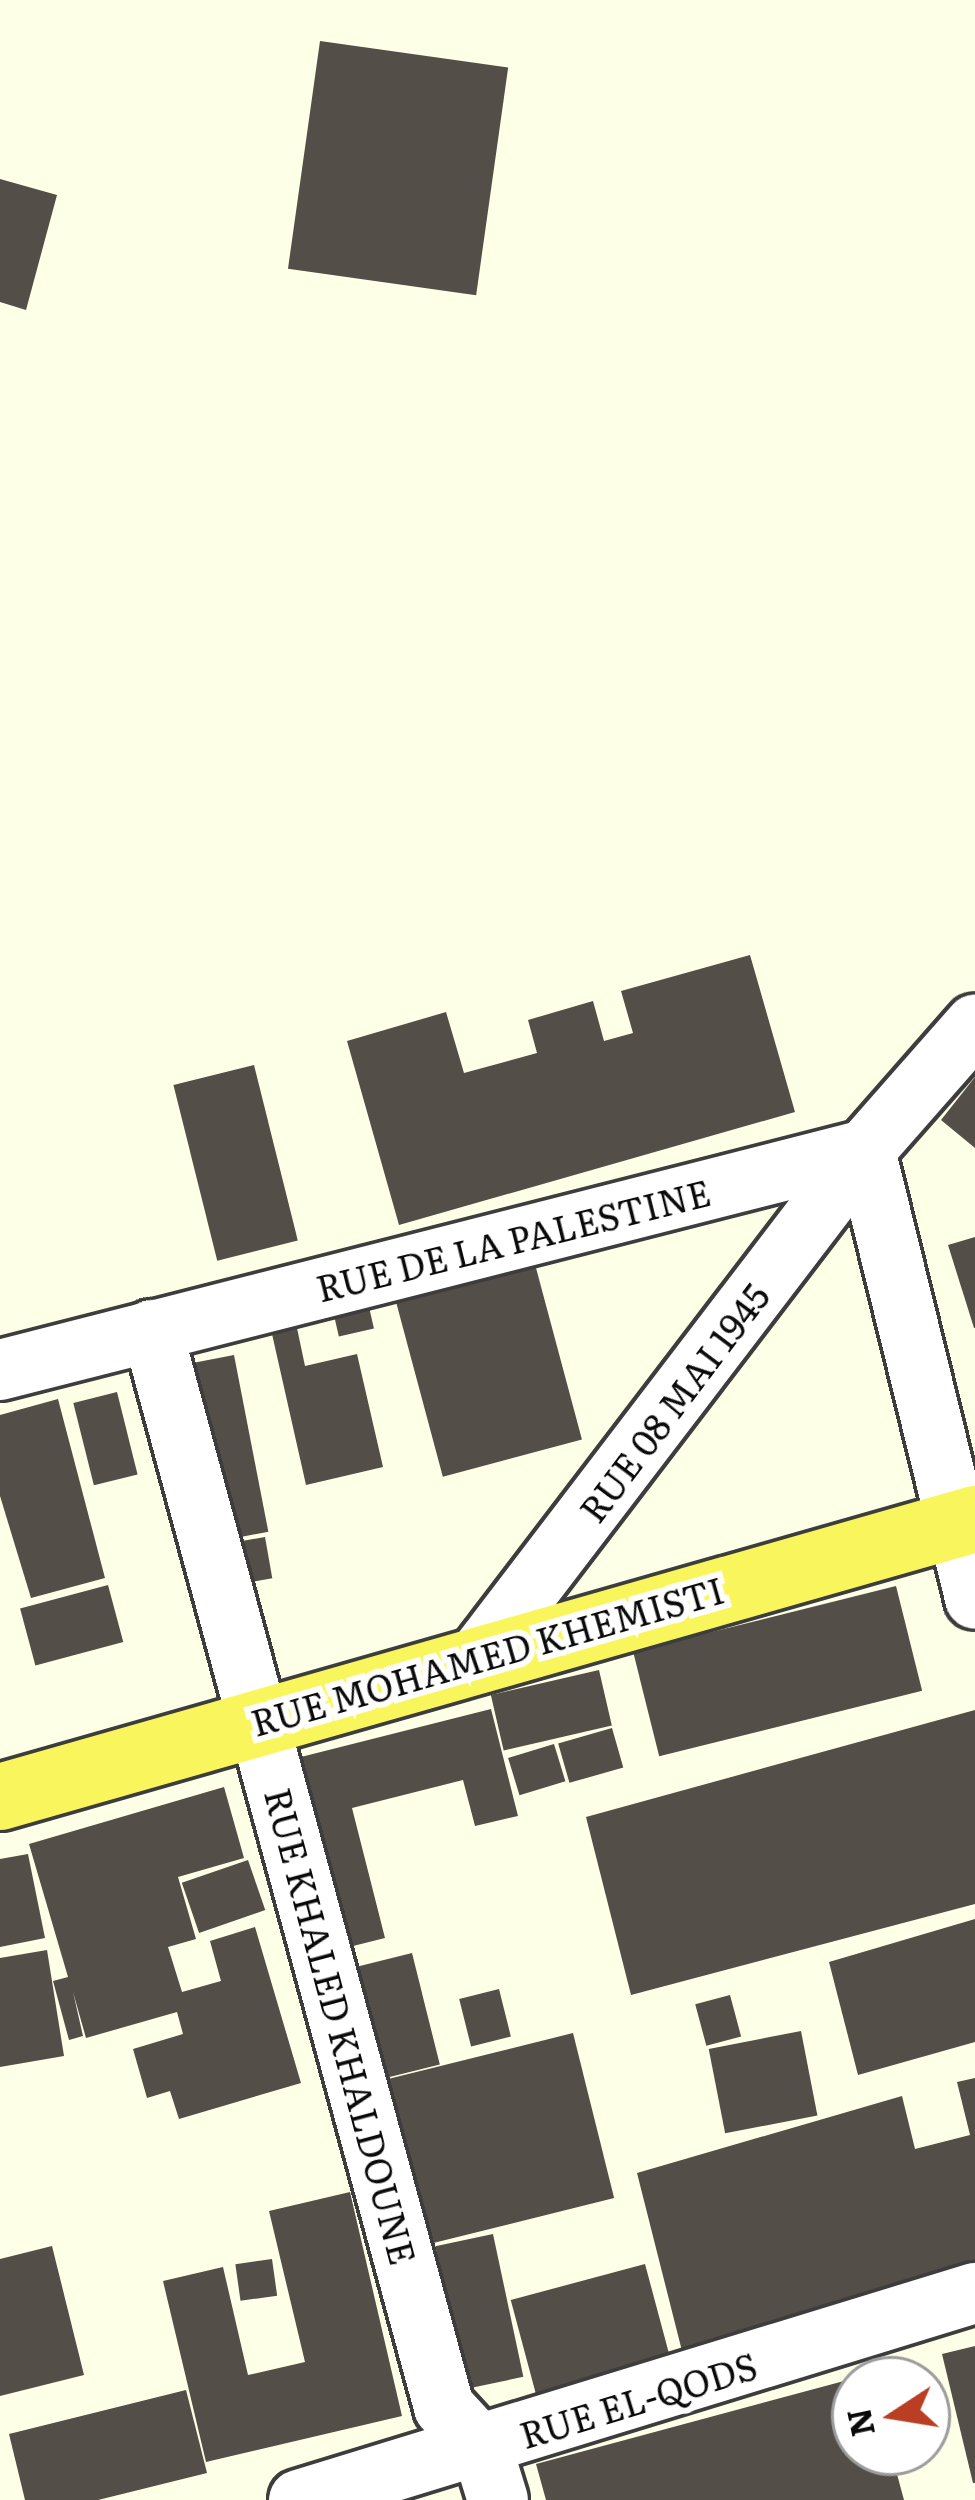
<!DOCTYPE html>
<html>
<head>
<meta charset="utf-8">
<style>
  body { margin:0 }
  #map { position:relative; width:975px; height:2500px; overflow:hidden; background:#feffe7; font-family:Literata,serif }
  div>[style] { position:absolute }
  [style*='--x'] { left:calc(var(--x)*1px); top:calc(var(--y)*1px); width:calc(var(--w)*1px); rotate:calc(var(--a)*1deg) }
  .building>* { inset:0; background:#534e47; transform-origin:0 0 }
  .roads { filter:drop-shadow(3px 0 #3d3d3d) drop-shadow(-3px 0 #3d3d3d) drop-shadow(0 3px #3d3d3d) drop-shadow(0 -3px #3d3d3d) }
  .minor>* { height:60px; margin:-30px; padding:0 30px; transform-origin:30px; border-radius:30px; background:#fff }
  .major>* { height:66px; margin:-33px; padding:0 33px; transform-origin:33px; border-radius:33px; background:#f9f65d }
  span { translate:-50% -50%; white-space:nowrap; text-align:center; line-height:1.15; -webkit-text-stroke:12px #fff; paint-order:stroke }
  .street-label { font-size:36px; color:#0a0a0a }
  .north { position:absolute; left:831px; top:2356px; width:120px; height:120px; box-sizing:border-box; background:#fff; border:3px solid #9d9d9d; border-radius:50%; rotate:258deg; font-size:33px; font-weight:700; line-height:48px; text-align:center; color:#0a0a0a }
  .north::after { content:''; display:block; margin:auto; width:42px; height:54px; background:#b93e23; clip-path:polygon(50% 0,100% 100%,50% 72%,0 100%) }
</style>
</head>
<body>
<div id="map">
  <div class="building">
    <i style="left:320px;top:41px;width:190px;height:230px;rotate:8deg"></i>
    <i style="clip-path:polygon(0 179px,57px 195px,26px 310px,0 302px)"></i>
    <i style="clip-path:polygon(750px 955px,795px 1112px,399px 1225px,347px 1041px,446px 1012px,464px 1073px,537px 1053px,528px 1020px,593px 1001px,604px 1041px,633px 1033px,621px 991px)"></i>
    <i style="left:254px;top:1065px;width:181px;height:83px;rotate:76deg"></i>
    <i style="clip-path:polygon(975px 1077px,975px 1148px,941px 1120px)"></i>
    <i style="clip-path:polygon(975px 1237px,975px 1328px,974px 1328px,948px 1245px)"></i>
    <i style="left:532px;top:1253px;width:193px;height:144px;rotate:75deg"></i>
    <i style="left:369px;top:1307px;width:22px;height:36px;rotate:77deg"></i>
    <i style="clip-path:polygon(297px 1328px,305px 1366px,357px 1354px,383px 1467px,306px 1485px,272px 1334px)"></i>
    <i style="left:234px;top:1355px;width:180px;height:54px;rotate:79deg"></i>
    <i style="left:117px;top:1392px;width:85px;height:45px;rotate:76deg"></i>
    <i style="clip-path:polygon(58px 1399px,105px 1578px,31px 1598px,0 1496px,0 1415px)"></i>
    <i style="left:265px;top:1537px;width:42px;height:39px;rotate:80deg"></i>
    <i style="left:108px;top:1585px;width:59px;height:91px;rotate:75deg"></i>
    <i style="left:896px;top:1586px;width:108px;height:271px;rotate:76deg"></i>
    <i style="left:599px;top:1670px;width:57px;height:111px;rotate:77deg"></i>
    <i style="clip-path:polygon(491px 1709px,518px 1816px,475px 1826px,463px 1780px,352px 1808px,385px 1938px,341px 1949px,293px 1759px)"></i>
    <i style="clip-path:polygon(975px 1710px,975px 1904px,631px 1995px,586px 1817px)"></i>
    <i style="left:612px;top:1728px;width:41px;height:56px;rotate:74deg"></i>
    <i style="left:554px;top:1744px;width:39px;height:48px;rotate:73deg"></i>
    <i style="clip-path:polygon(224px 1787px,244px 1858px,178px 1877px,196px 1939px,168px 1947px,182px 1992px,221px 1981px,210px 1941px,255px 1927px,301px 2083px,179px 2119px,170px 2091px,147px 2098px,133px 2049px,183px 2034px,177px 2012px,86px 2038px,73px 1992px,83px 2036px,69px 2040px,53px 1981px,68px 1977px,29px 1844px)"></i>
    <i style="clip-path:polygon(28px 1854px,45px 1938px,0 1947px,0 1859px)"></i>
    <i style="left:248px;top:1860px;width:53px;height:70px;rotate:71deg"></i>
    <i style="clip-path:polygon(975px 1919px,975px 2042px,858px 2075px,829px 1962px)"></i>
    <i style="clip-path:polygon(47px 1950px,64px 2056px,0 2067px,0 1958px)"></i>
    <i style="left:412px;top:1953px;width:115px;height:60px;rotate:76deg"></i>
    <i style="left:499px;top:1989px;width:49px;height:41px;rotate:76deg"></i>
    <i style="left:730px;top:1995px;width:43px;height:36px;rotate:75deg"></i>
    <i style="left:801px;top:2031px;width:86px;height:94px;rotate:79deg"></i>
    <i style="left:573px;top:2033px;width:170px;height:202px;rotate:76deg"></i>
    <i style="clip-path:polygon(975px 2078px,975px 2277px,682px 2351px,637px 2173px,902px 2096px,915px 2149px,970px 2135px,957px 2082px)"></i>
    <i style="clip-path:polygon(350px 2192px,402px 2416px,206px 2462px,163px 2281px,223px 2267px,248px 2375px,305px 2362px,269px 2211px)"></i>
    <i style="left:493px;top:2234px;width:146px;height:59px;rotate:78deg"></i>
    <i style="clip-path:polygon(52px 2246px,84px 2375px,0 2396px,0 2259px)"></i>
    <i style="left:272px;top:2259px;width:37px;height:37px;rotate:82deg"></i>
    <i style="left:645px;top:2264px;width:97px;height:139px;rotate:75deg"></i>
    <i style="clip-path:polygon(975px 2346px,975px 2483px,973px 2483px,942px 2354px)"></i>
    <i style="clip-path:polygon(870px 2374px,855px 2380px,855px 2452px,891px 2452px,904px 2500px,546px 2500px,536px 2464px)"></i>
    <i style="clip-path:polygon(186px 2390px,207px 2473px,98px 2500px,25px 2500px,9px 2434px)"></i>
  </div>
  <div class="roads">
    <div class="minor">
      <i style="--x:865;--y:1150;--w:462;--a:76.2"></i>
      <i style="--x:152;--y:1330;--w:1116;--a:74.83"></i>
      <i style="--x:444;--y:2407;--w:56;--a:47.2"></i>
      <i style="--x:482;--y:2448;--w:54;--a:72.9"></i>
      <i style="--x:0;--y:1370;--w:893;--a:-14.27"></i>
      <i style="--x:481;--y:1653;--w:633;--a:-52.64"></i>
      <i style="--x:865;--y:1150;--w:167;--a:-48.7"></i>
      <i style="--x:299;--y:2500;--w:707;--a:-17.03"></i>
    </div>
    <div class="major">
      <i style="--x:0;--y:1797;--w:1014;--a:-15.91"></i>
    </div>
  </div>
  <div class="street-label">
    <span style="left:513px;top:1239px;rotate:-14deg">RUE DE LA PALESTINE</span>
    <span style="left:673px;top:1402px;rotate:-53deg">RUE 08 MAI 1945</span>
    <span style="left:487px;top:1655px;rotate:-16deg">RUE MOHAMED KHEMISTI</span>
    <span style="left:342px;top:2026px;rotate:75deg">RUE KHALED KHALDOUNE</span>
    <span style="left:638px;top:2399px;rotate:-17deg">RUE EL-QODS</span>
  </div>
  <div class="north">N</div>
</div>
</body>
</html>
